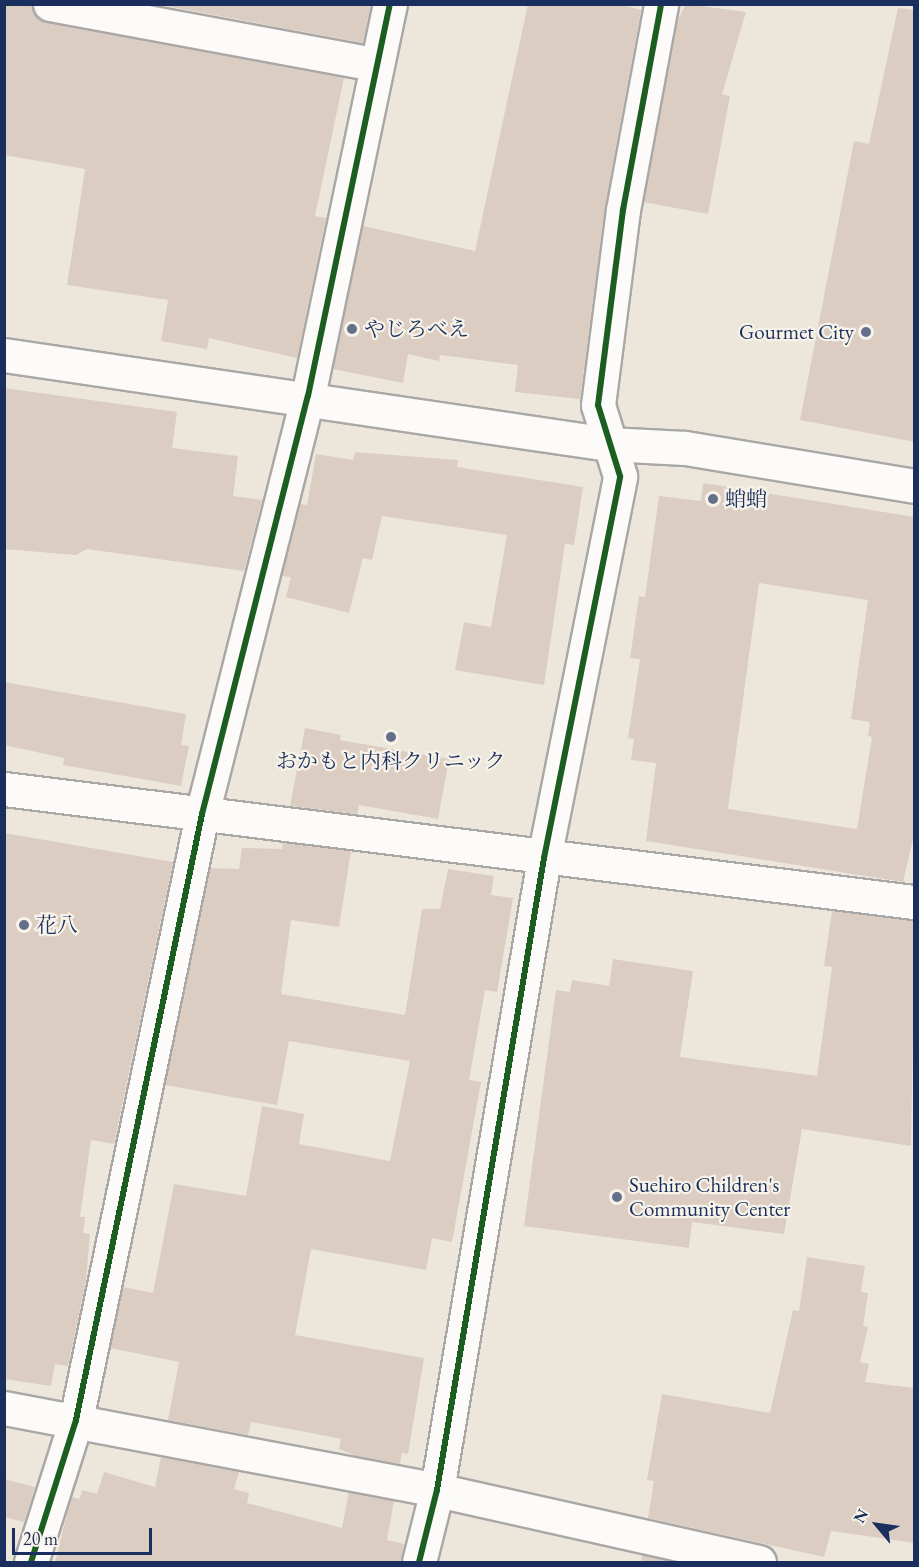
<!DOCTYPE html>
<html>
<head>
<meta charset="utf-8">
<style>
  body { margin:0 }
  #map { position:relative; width:919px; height:1567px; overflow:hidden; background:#ede7db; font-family:"EB Garamond","Noto Serif JP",serif }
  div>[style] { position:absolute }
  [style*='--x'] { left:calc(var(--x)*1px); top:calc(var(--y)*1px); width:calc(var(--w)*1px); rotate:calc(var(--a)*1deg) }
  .building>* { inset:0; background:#dccdc3 }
  .roads { filter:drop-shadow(2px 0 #a9a8a7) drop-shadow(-2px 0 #a9a8a7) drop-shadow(0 2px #a9a8a7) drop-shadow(0 -2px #a9a8a7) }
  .street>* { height:33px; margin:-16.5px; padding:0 16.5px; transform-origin:16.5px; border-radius:16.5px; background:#fcfbfa }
  .secondary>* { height:33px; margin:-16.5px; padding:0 16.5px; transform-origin:16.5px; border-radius:16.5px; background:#fcfbfa }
  .cycleway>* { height:6px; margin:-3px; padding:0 3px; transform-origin:3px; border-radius:3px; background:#1b5e20 }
  .dots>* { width:16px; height:16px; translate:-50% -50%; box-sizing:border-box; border:3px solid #f7f3e8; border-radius:50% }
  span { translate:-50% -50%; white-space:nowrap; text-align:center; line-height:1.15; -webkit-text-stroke:4.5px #f7f3e8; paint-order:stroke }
  .poi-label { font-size:21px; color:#1b2f5e }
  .left { translate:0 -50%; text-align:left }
  .right { translate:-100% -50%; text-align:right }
  .frame { position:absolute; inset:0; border:6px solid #1b2f5e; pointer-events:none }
  .north { position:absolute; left:847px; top:1495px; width:60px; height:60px; -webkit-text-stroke:4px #f7f3e8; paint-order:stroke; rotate:299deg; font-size:16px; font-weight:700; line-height:24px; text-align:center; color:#1b2f5e }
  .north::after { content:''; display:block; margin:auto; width:21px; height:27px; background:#1b2f5e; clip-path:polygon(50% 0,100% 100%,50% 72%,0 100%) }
  .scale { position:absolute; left:12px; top:1528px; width:140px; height:27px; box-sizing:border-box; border:3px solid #1b2f5e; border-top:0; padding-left:8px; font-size:18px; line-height:21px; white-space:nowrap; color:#1b2f5e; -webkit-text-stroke:4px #f7f3e8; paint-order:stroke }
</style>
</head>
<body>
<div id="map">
  <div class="building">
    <i style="clip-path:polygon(4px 4px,32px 4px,47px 22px,344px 78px,315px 216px,326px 218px,297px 358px,209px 338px,207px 349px,161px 341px,168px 300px,67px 285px,85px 169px,4px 155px)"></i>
    <i style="clip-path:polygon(156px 4px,371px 4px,363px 43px)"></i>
    <i style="clip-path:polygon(528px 4px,620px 4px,641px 10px,605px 207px,580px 399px,515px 392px,518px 365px,440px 355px,439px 361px,408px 354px,403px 383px,333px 369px,363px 226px,475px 251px)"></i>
    <i style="clip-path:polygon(686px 4px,746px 12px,722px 94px,730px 96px,708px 214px,643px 202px,677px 21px)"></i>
    <i style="clip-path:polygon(898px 8px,915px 10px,915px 442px,800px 420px,854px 141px,869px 144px)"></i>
    <i style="clip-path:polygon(4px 388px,177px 412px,172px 448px,238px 456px,233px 496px,262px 500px,244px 571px,87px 549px,76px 555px,4px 549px)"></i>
    <i style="clip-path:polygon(355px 452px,458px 460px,457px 467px,583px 487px,574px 545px,565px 544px,544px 685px,455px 670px,464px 622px,491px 627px,507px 535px,382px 516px,372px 560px,363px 558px,349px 613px,286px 597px,291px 577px,282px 576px,300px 504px,307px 505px,316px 454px,353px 460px)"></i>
    <i style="clip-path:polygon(evenodd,703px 483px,915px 517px,915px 831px,903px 882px,646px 841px,656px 763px,631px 760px,634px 739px,628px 738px,640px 659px,630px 658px,639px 596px,645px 597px,659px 496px,701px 501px,703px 483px,759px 583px,868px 600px,851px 719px,870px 722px,868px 736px,872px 737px,857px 829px,728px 809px,759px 583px)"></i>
    <i style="clip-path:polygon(4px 682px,186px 714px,181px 745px,189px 746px,181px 786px,63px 765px,64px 758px,4px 745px)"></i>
    <i style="clip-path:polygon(305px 728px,341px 735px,340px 740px,449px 759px,438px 819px,359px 805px,357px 814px,290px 806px)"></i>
    <i style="clip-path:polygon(4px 833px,173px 862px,114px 1144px,91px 1140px,80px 1217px,85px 1217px,83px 1233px,90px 1234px,86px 1280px,68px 1366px,55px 1364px,51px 1386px,4px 1379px)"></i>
    <i style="clip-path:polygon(283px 843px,351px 851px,339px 927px,291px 920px,281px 994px,405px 1015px,422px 909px,440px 909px,448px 869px,494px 876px,491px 895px,513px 898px,497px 992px,485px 990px,469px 1080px,481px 1082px,452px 1242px,432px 1238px,426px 1270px,311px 1249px,295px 1335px,424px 1358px,408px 1454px,402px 1453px,400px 1464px,356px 1456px,339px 1449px,341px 1439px,301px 1431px,251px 1422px,248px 1435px,168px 1420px,179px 1362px,110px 1348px,123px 1287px,153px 1293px,174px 1184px,246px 1196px,262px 1106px,304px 1114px,299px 1144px,390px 1161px,410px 1061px,289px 1041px,277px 1105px,165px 1085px,210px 868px,239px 869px,242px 848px,282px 849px)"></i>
    <i style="clip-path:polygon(832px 911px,915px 920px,911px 1146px,802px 1129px,784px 1234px,692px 1222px,689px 1248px,524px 1226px,556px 990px,570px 992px,572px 980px,609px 986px,613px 959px,693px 971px,680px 1057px,817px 1076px,832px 967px,824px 966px)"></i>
    <i style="clip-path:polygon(807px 1257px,865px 1266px,861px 1292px,868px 1293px,863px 1326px,868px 1327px,860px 1362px,869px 1364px,865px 1382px,915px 1388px,915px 1543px,831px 1531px,824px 1557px,648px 1518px,654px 1481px,647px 1480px,662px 1394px,770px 1413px,793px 1310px,799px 1311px)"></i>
    <i style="clip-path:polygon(161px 1457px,239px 1472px,234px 1489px,249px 1493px,247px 1503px,342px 1528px,349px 1492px,394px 1501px,387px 1540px,404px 1544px,401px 1563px,55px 1563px,71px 1497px,80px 1499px,82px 1490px,97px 1494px,104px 1472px,155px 1487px)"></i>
    <i style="clip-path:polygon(4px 1479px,35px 1487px,24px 1522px,4px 1517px)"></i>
    <i style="clip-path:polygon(642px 1555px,675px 1563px,641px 1563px)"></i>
  </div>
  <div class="roads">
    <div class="street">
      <i style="--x:50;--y:4;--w:330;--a:10.5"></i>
      <i style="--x:4;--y:789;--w:917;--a:7.08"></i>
      <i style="--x:4;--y:1408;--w:441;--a:10.7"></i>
      <i style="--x:437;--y:1490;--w:330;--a:12.6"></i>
      <i style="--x:31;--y:1562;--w:149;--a:-72.4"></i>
      <i style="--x:76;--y:1420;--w:619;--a:-78.25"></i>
      <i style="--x:202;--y:814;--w:431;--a:-75.8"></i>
      <i style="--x:308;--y:396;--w:400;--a:-78.2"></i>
      <i style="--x:419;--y:1562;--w:74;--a:-76"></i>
      <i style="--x:437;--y:1490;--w:641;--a:-80.39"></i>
      <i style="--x:544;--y:858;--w:389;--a:-78.7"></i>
      <i style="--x:620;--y:476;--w:74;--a:-107.2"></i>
      <i style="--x:598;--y:405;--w:197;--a:-82.7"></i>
      <i style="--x:623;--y:210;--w:209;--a:-79.5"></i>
    </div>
    <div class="secondary">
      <i style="--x:4;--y:355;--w:611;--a:8.38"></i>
      <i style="--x:608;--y:444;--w:77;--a:3"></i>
      <i style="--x:685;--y:448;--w:232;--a:9.4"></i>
    </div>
  </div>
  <div class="cycleway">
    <i style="--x:31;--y:1562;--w:149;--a:-72.4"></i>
    <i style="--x:76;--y:1420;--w:619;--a:-78.25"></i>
    <i style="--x:202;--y:814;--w:431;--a:-75.8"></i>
    <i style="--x:308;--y:396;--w:400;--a:-78.2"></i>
    <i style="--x:419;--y:1562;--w:74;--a:-76"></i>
    <i style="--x:437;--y:1490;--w:641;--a:-80.39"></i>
    <i style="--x:544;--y:858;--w:389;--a:-78.7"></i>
    <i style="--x:620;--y:476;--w:74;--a:-107.2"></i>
    <i style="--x:598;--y:405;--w:197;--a:-82.7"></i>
    <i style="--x:623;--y:210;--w:209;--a:-79.5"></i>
  </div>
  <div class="dots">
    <i style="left:352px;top:329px;background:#646f8a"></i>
    <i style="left:866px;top:332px;background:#646f8a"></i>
    <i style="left:713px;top:499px;background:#646f8a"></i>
    <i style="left:391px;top:737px;background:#646f8a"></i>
    <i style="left:24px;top:925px;background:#646f8a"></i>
    <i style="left:617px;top:1197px;background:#646f8a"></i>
  </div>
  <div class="poi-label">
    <span class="left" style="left:364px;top:329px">やじろべえ</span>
    <span class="right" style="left:854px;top:332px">Gourmet City</span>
    <span class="left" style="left:725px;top:499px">蛸蛸</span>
    <span style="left:391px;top:761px">おかもと内科クリニック</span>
    <span class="left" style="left:36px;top:925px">花八</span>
    <span class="left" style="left:629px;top:1197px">Suehiro Children's<br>Community Center</span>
  </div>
  <div class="frame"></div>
  <div class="north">N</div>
  <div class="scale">20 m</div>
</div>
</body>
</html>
